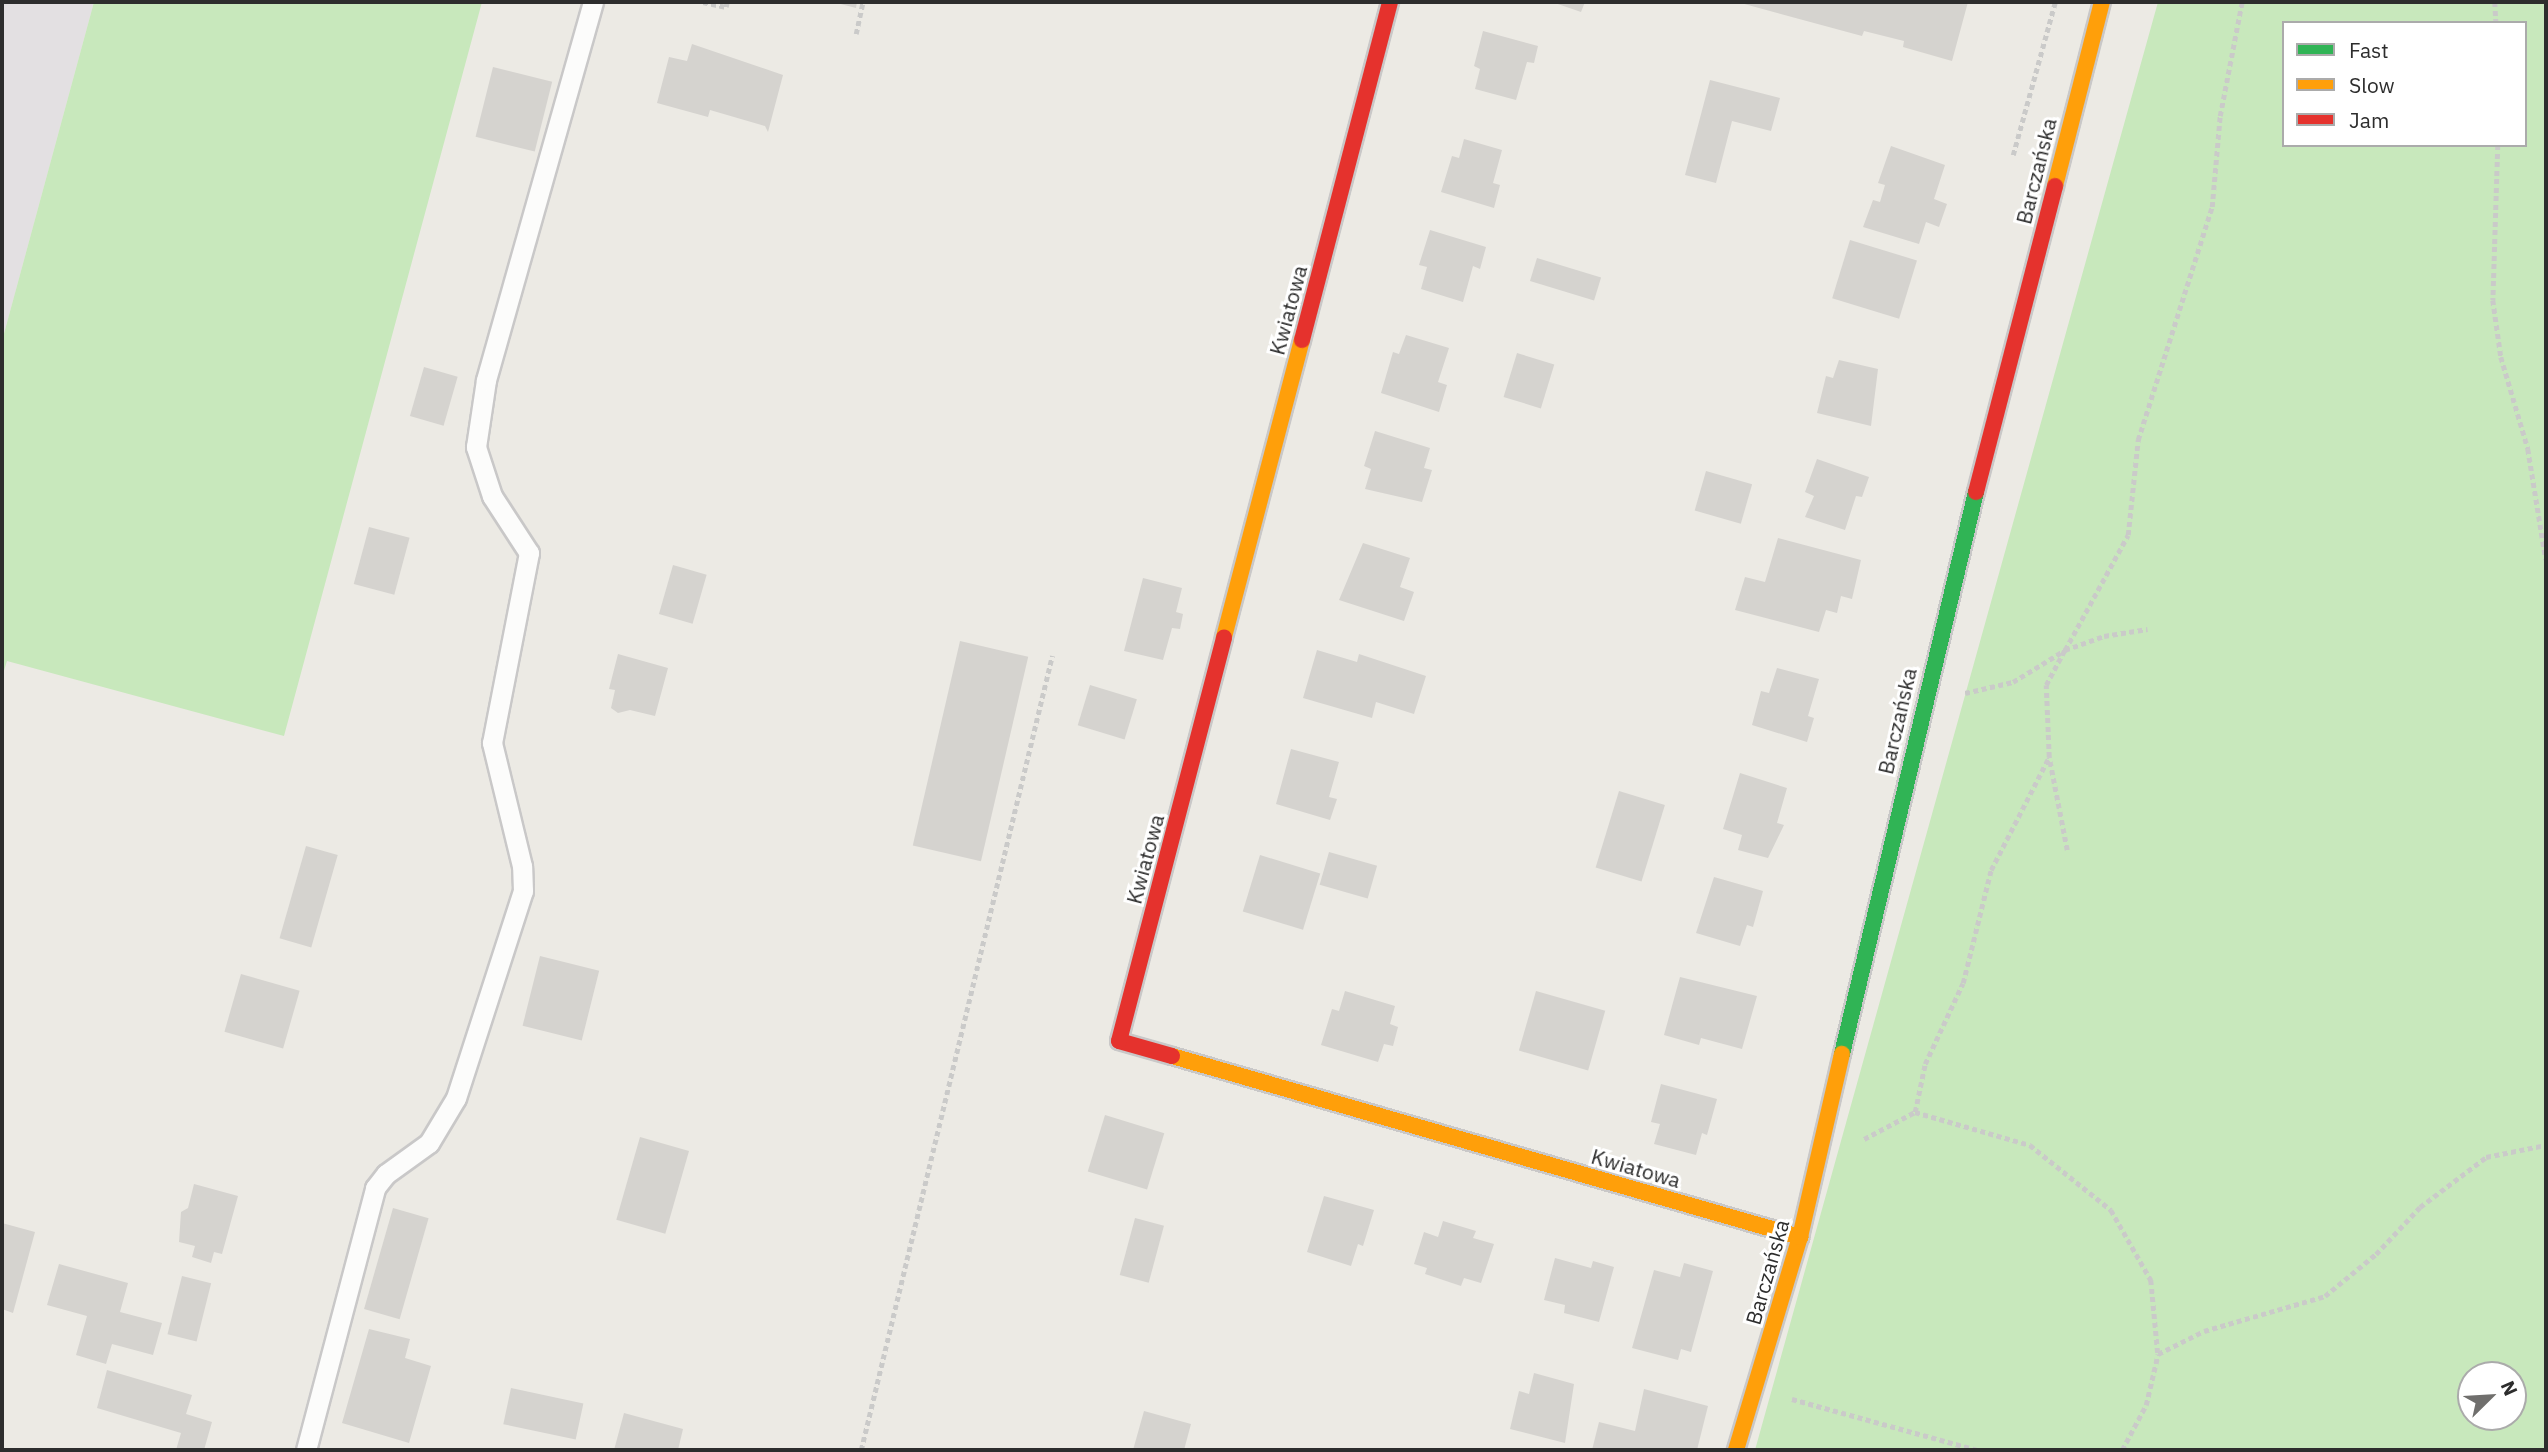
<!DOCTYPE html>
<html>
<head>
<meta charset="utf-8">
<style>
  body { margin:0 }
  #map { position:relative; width:2548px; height:1452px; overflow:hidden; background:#eceae4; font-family:"IBM Plex Sans",sans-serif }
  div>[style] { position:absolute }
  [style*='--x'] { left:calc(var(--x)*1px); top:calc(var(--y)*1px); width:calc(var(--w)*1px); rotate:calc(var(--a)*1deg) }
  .industrial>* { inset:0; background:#e3e0e2 }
  .green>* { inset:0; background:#c8e8bc }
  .building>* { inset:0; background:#d5d3cf; transform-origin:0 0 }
  .path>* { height:4.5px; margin-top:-2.25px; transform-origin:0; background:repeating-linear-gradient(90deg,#cacac9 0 5px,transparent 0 8.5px) }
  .roads { filter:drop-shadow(2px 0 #c9c8c8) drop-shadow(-2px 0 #c9c8c8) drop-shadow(0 2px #c9c8c8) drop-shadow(0 -2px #c9c8c8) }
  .lane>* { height:19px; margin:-9.5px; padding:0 9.5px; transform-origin:9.5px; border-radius:9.5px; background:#fcfcfb }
  .fast>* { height:16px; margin:-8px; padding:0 8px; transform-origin:8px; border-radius:8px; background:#30b455 }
  .slow>* { height:16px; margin:-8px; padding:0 8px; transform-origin:8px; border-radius:8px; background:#ff9f0a }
  .jam>* { height:16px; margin:-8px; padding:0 8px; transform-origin:8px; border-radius:8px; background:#e5322d }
  span { translate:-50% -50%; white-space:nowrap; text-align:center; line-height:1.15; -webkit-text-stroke:6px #fff; paint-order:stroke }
  .street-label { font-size:21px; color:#2d2d2d }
  .frame { position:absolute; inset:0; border:4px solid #2d2d2d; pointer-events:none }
  .legend { position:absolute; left:2282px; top:21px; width:245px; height:126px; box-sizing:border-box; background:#fff; border:2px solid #ababab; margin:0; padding:9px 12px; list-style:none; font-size:21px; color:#2d2d2d }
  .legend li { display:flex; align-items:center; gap:14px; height:35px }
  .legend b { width:35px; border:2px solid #ababab }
  .north { position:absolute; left:2457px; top:1361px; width:70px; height:70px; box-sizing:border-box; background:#fff; border:2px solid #ababab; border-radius:50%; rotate:66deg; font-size:19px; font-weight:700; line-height:28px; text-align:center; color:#2d2d2d }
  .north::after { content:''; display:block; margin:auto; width:24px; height:32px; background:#706f6d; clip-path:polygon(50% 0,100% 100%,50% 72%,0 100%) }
</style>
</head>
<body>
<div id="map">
  <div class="industrial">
    <i style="clip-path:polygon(2px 2px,94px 2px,2px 341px)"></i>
  </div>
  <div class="green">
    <i style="clip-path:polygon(94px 2px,482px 2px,284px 736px,7px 661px,2px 677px,2px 341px)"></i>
    <i style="clip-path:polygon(evenodd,2158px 2px,2546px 2px,2546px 1450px,1755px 1450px,2158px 2px,2284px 23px,2525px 23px,2525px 145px,2284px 145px,2284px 23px,2158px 2px,2471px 1375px,2513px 1375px,2513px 1417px,2471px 1417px,2471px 1375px)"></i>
  </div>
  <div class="building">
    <i style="clip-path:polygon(833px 2px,857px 2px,856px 8px)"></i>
    <i style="clip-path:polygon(1552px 2px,1585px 2px,1581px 12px)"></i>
    <i style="clip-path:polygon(1737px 2px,1968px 2px,1952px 61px,1903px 47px,1904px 41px,1864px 31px,1862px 36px)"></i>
    <i style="clip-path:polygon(1483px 31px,1538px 46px,1534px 63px,1527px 62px,1516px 100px,1475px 89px,1480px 69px,1474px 66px)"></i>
    <i style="clip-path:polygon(692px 44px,783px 75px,768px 132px,765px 126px,710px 110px,708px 117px,657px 103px,669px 57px,687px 61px)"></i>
    <i style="left:493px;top:67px;width:61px;height:72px;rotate:14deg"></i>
    <i style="clip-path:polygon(1710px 80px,1780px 98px,1771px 131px,1732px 121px,1716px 183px,1685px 175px)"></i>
    <i style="clip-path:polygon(1464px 139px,1502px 150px,1493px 183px,1500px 185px,1494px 208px,1441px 192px,1452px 156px,1459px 158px)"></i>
    <i style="clip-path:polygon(1891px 146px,1945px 165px,1934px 199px,1947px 204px,1939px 227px,1926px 222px,1919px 244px,1863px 227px,1873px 200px,1880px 202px,1885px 185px,1878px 183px)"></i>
    <i style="clip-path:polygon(1430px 230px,1486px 247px,1480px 269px,1473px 266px,1463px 302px,1421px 289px,1427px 267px,1419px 265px)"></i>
    <i style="left:1850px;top:240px;width:70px;height:61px;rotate:17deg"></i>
    <i style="left:1537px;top:258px;width:67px;height:24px;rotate:17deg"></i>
    <i style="clip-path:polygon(1406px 335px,1449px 348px,1438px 382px,1447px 385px,1439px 412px,1381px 393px,1393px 352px,1399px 354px)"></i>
    <i style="left:1517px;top:353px;width:39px;height:46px;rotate:17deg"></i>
    <i style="clip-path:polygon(1839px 360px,1878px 369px,1871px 426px,1817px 413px,1826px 376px,1833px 378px)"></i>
    <i style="left:424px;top:367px;width:35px;height:51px;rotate:16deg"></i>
    <i style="clip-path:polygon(1375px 431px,1430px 448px,1424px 468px,1432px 470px,1422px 502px,1365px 489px,1371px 469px,1364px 466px)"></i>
    <i style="clip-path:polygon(1817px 459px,1869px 477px,1862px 497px,1856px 496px,1845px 530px,1805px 517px,1814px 496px,1805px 492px)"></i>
    <i style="left:1706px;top:471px;width:48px;height:41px;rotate:16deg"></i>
    <i style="left:369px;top:527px;width:42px;height:59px;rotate:15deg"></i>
    <i style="clip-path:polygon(1778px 538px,1861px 560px,1852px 599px,1841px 596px,1837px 613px,1826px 610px,1819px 632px,1735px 610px,1745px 577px,1765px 582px)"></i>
    <i style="clip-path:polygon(1363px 543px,1410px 558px,1400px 587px,1414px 592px,1404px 621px,1339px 600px)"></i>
    <i style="left:673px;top:565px;width:35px;height:51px;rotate:16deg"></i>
    <i style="clip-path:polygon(1143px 578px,1182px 588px,1176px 612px,1183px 614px,1180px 629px,1172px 628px,1163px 660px,1124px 651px)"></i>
    <i style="left:960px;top:641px;width:70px;height:210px;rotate:13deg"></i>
    <i style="clip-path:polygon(1317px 650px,1357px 662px,1359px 654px,1426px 676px,1414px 714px,1376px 702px,1372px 718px,1303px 698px)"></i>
    <i style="clip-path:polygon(618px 654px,668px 668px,655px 716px,630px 710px,618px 713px,611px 708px,615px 690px,609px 689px)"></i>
    <i style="clip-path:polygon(1777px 668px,1819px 679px,1808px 716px,1814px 718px,1807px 742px,1752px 725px,1761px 691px,1769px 693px)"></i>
    <i style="left:1090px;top:685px;width:49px;height:42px;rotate:17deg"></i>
    <i style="clip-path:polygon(1291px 749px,1339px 762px,1329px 797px,1337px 799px,1330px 820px,1276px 804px)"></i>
    <i style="clip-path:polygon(1740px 773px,1787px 788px,1777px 823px,1784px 825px,1768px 858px,1738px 850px,1742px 835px,1723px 829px)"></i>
    <i style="left:1619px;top:791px;width:48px;height:80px;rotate:17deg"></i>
    <i style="left:306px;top:846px;width:33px;height:96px;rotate:16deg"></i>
    <i style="left:1329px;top:852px;width:50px;height:34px;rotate:16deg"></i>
    <i style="left:1260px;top:855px;width:63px;height:59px;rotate:17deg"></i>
    <i style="clip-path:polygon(1714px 877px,1763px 891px,1753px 927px,1747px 925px,1740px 946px,1696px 933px)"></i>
    <i style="left:540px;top:956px;width:61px;height:72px;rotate:14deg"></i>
    <i style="left:241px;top:974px;width:61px;height:60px;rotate:16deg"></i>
    <i style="clip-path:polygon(1680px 977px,1757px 996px,1742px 1049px,1701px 1038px,1699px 1045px,1664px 1035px)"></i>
    <i style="clip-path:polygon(1345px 991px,1395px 1006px,1390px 1024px,1398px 1027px,1393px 1046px,1384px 1044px,1378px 1062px,1321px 1045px,1332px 1009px,1339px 1011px)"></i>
    <i style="left:1536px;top:991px;width:72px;height:62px;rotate:16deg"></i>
    <i style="clip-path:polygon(1661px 1084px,1717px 1099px,1707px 1135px,1702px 1133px,1696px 1155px,1654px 1144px,1660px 1124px,1651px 1122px)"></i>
    <i style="left:1105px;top:1115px;width:62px;height:59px;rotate:17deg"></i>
    <i style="left:640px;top:1137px;width:51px;height:86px;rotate:16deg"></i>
    <i style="clip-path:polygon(194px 1184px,238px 1196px,222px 1254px,214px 1252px,211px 1263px,192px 1257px,195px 1246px,179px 1242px,181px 1212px,188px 1208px)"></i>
    <i style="clip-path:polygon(1324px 1196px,1374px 1210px,1363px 1246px,1358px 1244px,1351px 1266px,1307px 1252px)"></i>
    <i style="left:393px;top:1208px;width:37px;height:105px;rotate:16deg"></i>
    <i style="left:1135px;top:1218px;width:30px;height:59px;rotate:15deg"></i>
    <i style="clip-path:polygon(1443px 1221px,1476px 1231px,1473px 1238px,1494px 1244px,1481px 1283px,1464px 1278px,1461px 1286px,1425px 1274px,1427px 1268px,1414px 1264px,1424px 1232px,1438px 1237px)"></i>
    <i style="clip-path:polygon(2px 1223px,35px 1232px,13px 1313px,2px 1309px)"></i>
    <i style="clip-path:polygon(1555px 1258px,1591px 1268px,1593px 1261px,1614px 1267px,1599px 1322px,1564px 1313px,1565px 1305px,1544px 1300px)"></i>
    <i style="clip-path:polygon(1684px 1263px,1713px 1271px,1691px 1352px,1681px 1349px,1678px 1360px,1632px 1348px,1654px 1270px,1680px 1277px)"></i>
    <i style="clip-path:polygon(59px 1264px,128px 1283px,120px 1312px,162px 1323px,153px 1355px,112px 1344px,106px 1364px,76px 1355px,87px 1316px,47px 1305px)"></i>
    <i style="left:182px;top:1276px;width:30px;height:60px;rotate:14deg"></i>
    <i style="clip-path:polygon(369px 1329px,410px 1339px,405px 1358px,431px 1366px,409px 1443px,342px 1423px)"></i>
    <i style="clip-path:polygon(107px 1370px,192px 1395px,186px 1414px,212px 1422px,204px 1450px,176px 1450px,181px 1433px,97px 1408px)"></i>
    <i style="clip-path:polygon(1534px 1373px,1574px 1384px,1565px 1443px,1510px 1429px,1519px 1391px,1529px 1394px)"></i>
    <i style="left:511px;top:1388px;width:74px;height:37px;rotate:12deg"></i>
    <i style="clip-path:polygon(1644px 1389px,1708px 1406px,1697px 1450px,1592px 1450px,1599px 1422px,1635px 1431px)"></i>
    <i style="clip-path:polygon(1144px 1411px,1191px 1424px,1184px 1450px,1133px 1450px)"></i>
    <i style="clip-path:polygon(624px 1413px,683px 1429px,678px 1450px,614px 1450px)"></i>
  </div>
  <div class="path">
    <i style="--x:703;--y:2;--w:24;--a:12"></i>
    <i style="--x:726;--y:7;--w:5;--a:-79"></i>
    <i style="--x:2495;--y:2;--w:21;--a:87"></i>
    <i style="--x:856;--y:34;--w:33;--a:-78"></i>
    <i style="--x:2498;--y:145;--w:155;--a:91.8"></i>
    <i style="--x:2493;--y:300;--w:58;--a:82"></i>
    <i style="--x:2501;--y:357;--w:96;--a:73.6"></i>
    <i style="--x:2528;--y:449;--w:112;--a:80.8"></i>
    <i style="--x:2013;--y:155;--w:159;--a:-74.6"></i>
    <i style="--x:1965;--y:693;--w:49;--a:-12.9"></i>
    <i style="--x:2013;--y:682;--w:61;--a:-31.6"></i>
    <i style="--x:2065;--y:650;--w:131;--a:-61.3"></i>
    <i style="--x:2128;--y:535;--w:96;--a:-84"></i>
    <i style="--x:2138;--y:440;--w:244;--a:-72.4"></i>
    <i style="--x:2212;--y:207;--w:91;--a:-85"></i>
    <i style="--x:2220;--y:116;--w:116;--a:-79.1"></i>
    <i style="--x:2067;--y:850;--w:95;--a:-101"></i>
    <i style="--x:2049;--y:757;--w:72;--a:-92.4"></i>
    <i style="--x:2046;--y:685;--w:40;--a:-62"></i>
    <i style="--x:2065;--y:650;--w:41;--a:-19.7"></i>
    <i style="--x:2104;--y:636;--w:44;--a:-9.2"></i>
    <i style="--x:1915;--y:1112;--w:49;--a:-78.2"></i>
    <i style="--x:1925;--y:1064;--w:89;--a:-64.9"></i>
    <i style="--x:1963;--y:983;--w:116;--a:-76.1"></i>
    <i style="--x:1991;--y:870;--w:127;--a:-62.8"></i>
    <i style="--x:1864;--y:1139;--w:58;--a:-27.9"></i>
    <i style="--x:1915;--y:1112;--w:120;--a:16"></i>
    <i style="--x:2030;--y:1145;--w:104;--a:38.7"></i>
    <i style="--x:2111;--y:1210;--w:81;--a:60.3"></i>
    <i style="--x:2151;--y:1280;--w:74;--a:84.6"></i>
    <i style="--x:1792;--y:1399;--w:192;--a:15.4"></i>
    <i style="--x:861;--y:1450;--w:817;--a:-76.47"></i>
    <i style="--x:2122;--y:1450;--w:51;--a:-61.9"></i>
    <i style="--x:2146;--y:1405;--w:52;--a:-76.8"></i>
    <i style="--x:2158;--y:1354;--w:51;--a:-26.6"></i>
    <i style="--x:2204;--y:1331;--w:126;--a:-16.1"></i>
    <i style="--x:2325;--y:1296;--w:66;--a:-39.5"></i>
    <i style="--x:2376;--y:1254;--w:64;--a:-46.9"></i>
    <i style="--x:2420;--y:1207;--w:83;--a:-37.1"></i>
    <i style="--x:2486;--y:1157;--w:61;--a:-11.3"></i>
  </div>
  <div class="roads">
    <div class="lane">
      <i style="--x:306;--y:1450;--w:271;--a:-75.2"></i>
      <i style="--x:375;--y:1188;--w:18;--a:-52"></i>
      <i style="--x:386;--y:1174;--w:53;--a:-35.8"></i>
      <i style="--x:429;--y:1143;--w:52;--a:-59"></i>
      <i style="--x:456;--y:1098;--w:218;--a:-72.1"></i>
      <i style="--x:523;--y:891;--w:25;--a:-92"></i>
      <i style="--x:522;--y:866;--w:127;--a:-103.7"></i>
      <i style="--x:492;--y:743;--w:194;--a:-79"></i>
      <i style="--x:529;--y:553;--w:68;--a:-123"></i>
      <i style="--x:492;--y:496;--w:52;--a:-108.1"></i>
      <i style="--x:476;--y:447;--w:68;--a:-81.5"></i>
      <i style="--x:486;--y:380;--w:393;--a:-74.2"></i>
    </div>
    <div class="fast">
      <i style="--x:1842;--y:1054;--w:578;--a:-76.59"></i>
    </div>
    <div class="slow">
      <i style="--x:2055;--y:186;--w:190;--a:-75.7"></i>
      <i style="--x:1224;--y:637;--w:307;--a:-75.3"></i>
      <i style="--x:1172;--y:1056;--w:654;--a:16.08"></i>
      <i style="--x:1736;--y:1450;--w:222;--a:-73.3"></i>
      <i style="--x:1800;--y:1237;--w:188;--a:-77.1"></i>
    </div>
    <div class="jam">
      <i style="--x:1302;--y:340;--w:349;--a:-75.4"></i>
      <i style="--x:1976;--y:492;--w:316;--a:-75.5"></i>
      <i style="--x:1172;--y:1056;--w:55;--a:-164.2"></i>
      <i style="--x:1119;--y:1041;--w:417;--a:-75.4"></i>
    </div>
  </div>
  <div class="street-label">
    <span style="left:2036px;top:171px;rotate:-76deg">Barczańska</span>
    <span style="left:1288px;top:310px;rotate:-75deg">Kwiatowa</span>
    <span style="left:1897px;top:721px;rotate:-77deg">Barczańska</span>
    <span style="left:1145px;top:859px;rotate:-75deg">Kwiatowa</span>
    <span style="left:1636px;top:1168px;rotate:16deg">Kwiatowa</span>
    <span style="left:1767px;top:1272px;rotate:-74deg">Barczańska</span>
  </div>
  <div class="frame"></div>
  <ul class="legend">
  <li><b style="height:9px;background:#30b455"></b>Fast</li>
  <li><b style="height:9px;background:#ff9f0a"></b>Slow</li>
  <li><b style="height:9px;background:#e5322d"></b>Jam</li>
  </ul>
  <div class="north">N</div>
</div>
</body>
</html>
